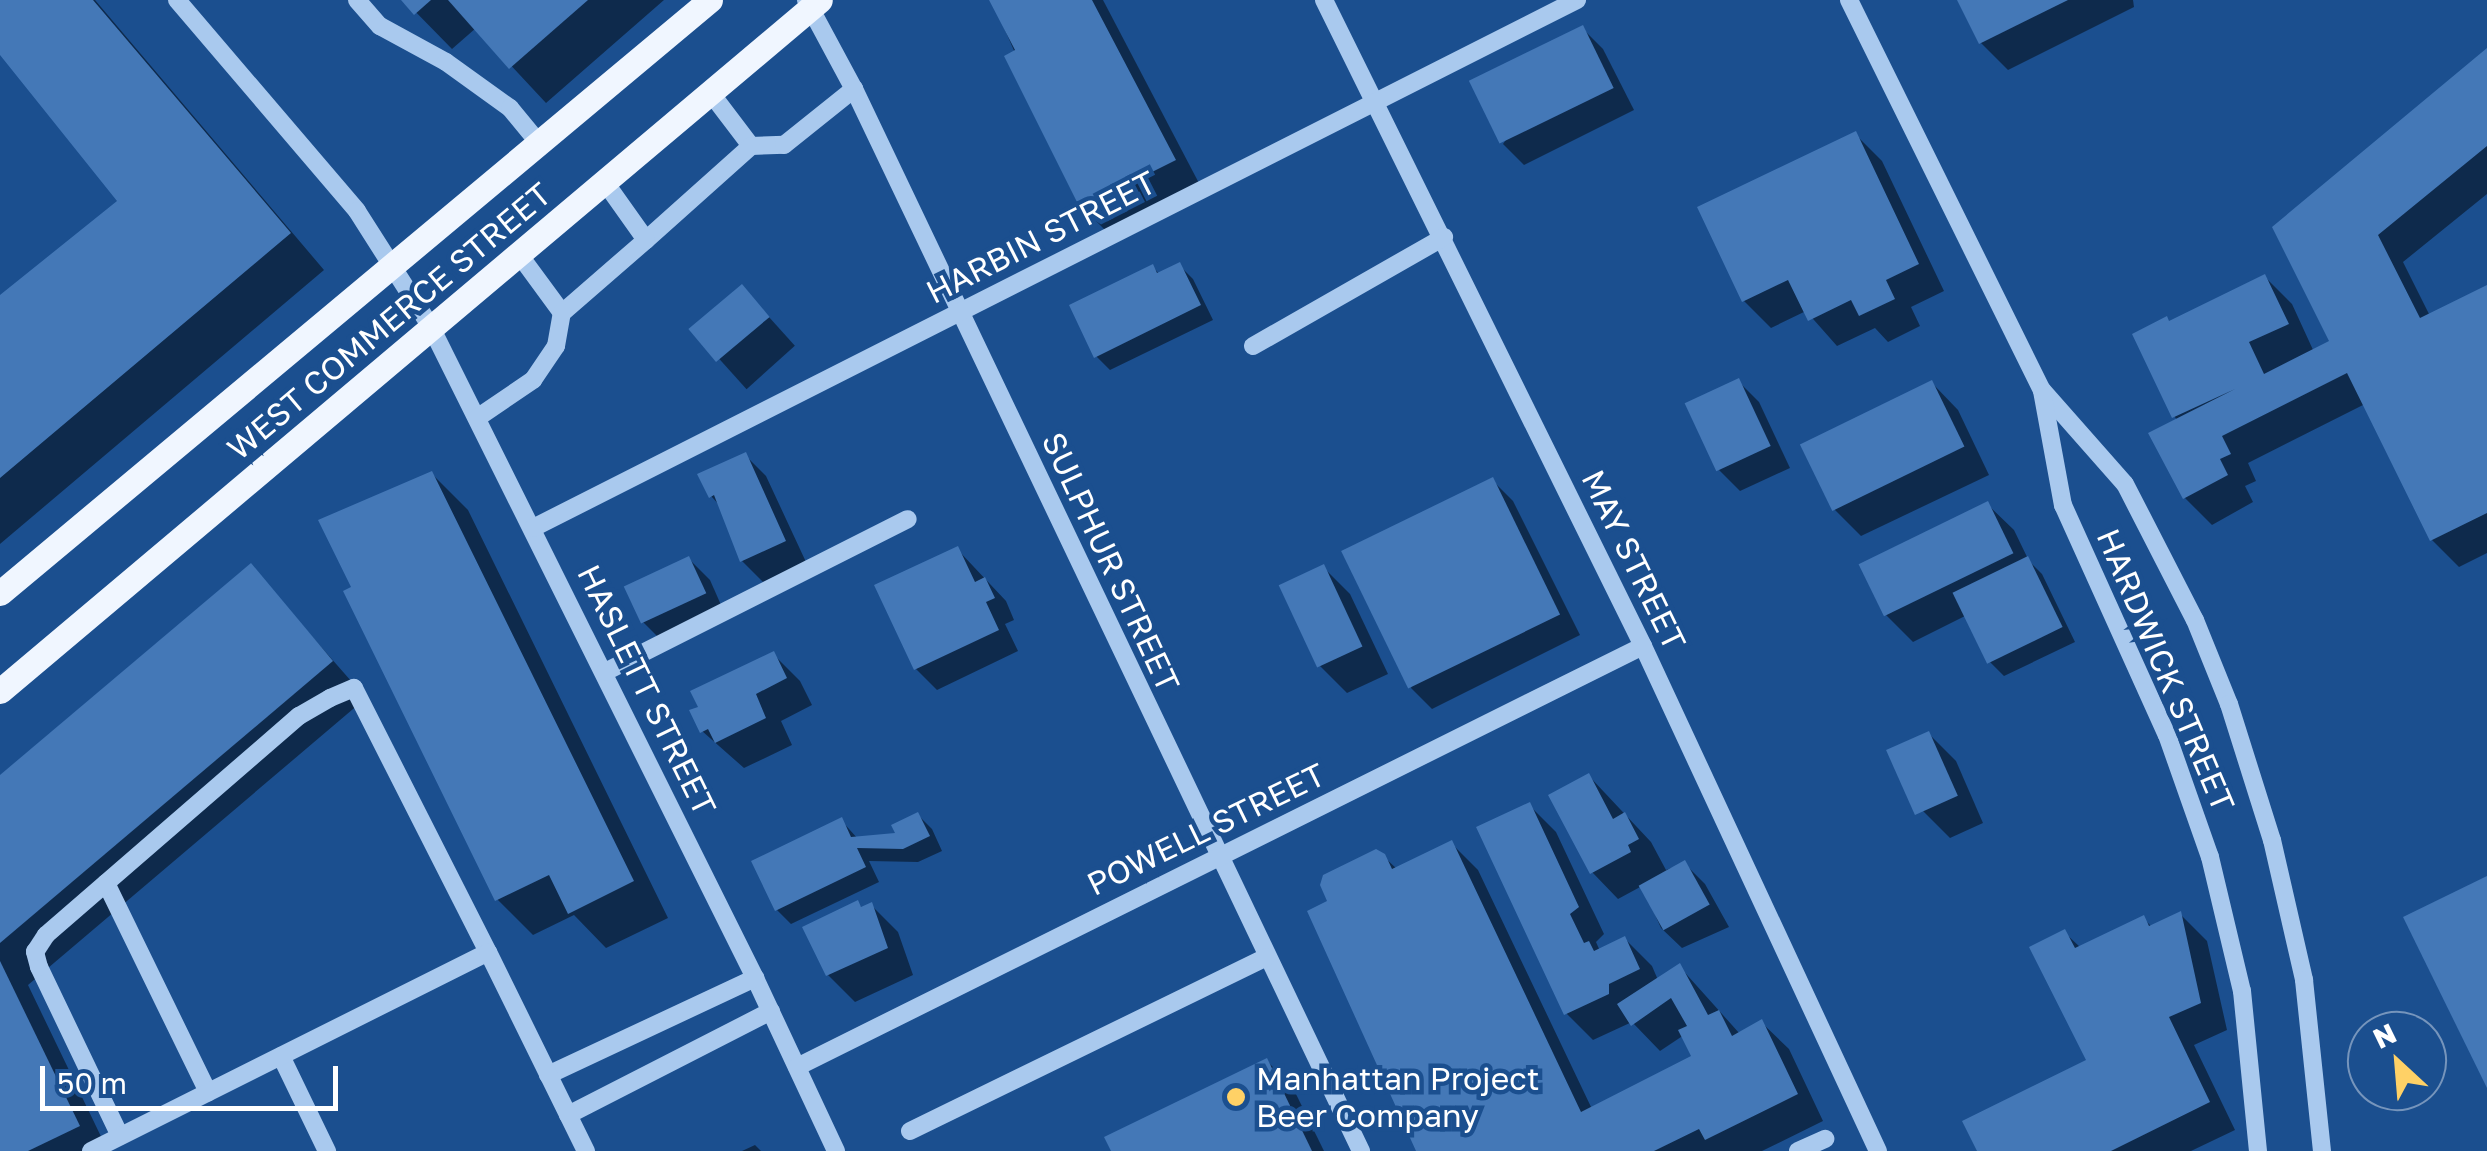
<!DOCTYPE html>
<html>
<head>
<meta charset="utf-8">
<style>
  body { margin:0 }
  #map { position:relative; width:2487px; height:1151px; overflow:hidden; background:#1b4f8f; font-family:"Golos Text",sans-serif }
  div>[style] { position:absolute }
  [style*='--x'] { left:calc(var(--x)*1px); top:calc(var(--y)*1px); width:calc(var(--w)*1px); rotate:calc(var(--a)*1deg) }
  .shadow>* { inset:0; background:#0007; transform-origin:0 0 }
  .building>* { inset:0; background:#4478b7; transform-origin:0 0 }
  .minor>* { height:18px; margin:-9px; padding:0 9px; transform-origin:9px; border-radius:9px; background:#a9c9ee }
  .major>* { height:25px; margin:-12.5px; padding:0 12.5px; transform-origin:12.5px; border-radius:12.5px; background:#f0f6ff }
  .dots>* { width:28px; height:28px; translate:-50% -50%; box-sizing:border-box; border:5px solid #1b4f8f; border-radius:50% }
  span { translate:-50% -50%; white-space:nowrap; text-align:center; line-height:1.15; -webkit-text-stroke:9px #1b4f8f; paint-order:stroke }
  .street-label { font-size:32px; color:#fff }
  .poi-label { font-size:32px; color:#fff }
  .left { translate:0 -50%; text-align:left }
  .north { position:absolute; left:2347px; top:1011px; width:100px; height:100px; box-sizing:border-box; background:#1b4f8f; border:2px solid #7695bc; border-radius:50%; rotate:334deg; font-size:28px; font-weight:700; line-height:40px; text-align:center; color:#fff }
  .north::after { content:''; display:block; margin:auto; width:35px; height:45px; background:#ffd166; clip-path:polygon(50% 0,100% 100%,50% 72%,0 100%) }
  .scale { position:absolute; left:40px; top:1066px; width:298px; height:45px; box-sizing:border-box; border:5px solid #fff; border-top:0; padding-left:12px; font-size:30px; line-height:35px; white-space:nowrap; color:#fff; -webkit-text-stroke:8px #1b4f8f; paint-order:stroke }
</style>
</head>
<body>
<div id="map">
  <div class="shadow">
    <i style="clip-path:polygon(0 0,95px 0,324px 270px,0 544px,0 298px,121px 201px,0 51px)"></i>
    <i style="clip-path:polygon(404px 0,664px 0,546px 103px,476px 28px,452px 49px)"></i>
    <i style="clip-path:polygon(992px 0,1103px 0,1201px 187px,1109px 234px,1082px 207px)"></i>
    <i style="clip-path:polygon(1960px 0,2133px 0,2134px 7px,2008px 70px,1981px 43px)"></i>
    <i style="clip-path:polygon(1582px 28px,1603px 49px,1634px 110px,1524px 165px,1503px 144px)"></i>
    <i style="clip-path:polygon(2487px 51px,2487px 194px,2403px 262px,2430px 316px,2487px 288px,2487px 553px,2459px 567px,2432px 540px,2365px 404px,2248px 463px,2256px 481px,2245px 486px,2253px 502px,2212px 525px,2185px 498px,2178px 421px,2174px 416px,2171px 323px,2265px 277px,2292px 304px,2314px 352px,2333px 342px,2275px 228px)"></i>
    <i style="clip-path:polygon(1855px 134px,1882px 161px,1944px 291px,1911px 307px,1920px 326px,1888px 342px,1875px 328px,1837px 346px,1806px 311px,1771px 328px,1744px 301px)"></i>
    <i style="clip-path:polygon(1179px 265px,1193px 279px,1213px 320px,1110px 370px,1096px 356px,1153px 267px,1160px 275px)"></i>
    <i style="left:742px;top:287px;width:79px;height:65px;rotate:48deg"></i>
    <i style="clip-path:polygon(1738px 381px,1759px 402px,1790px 468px,1740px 491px,1719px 470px)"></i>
    <i style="clip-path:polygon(1932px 383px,1958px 410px,1989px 475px,1861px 536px,1834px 509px,1804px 445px)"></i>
    <i style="clip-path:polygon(745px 455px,766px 476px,806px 562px,763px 582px,742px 561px,721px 507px,711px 496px)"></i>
    <i style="clip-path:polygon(432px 474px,468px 510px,668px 918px,606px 948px,574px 915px,533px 935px,497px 899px,321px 521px)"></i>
    <i style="clip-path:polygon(1492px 480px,1513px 501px,1580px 635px,1432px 709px,1411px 688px)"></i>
    <i style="clip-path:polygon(1987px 504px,2014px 530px,2029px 561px,2042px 574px,2075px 642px,2004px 676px,1990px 662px,1967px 615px,1913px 642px,1886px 615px)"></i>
    <i style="clip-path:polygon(957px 549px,1006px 601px,1014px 620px,1005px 624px,1018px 651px,937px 690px,916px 669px)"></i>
    <i style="clip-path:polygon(689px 559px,710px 580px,725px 614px,664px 643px,643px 622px)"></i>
    <i style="clip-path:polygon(251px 567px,366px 698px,28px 985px,108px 1151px,0 1151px,0 779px)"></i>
    <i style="clip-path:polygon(1323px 567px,1350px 594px,1388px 674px,1347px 693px,1320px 666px)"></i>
    <i style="clip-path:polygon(773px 654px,800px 681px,812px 705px,781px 721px,792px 745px,744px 768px,702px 731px)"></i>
    <i style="clip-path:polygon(1929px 734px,1956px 761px,1983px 823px,1950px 838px,1923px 811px)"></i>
    <i style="clip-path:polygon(1589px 776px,1651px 842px,1666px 870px,1684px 863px,1705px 884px,1729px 927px,1682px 948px,1661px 928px,1642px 886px,1618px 899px,1592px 872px)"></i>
    <i style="clip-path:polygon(1529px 805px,1556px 832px,1604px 934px,1596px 942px,1600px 951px,1625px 939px,1652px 966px,1658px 980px,1679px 966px,1740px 1034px,1762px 1023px,1789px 1049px,1823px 1121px,1762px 1151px,1420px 1151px,1330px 902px,1383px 856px,1397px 869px,1451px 843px,1478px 870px,1592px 1109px,1695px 1057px,1684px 1035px,1660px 1051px,1632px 1022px,1593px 1040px,1566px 1013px)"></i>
    <i style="clip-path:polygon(918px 815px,932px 829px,942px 851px,918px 862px,869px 861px,879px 882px,791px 924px,777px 910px,841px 820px,858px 839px,899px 836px)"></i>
    <i style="clip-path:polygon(857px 903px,863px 909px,871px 905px,898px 932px,913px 975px,855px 1002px,828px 975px)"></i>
    <i style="clip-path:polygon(2180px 914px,2207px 941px,2227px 1030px,2194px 1045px,2235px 1130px,2191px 1151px,1980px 1151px,2089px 1061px,2064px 932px,2081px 948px,2143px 918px,2152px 927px)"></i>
    <i style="clip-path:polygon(1267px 1061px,1293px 1088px,1324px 1151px,1114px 1151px)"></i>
    <i style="clip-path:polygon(755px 1145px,761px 1151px,742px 1151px)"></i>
  </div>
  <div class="building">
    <i style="clip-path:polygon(0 0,93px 0,291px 233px,0 478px,0 295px,117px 201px,0 55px)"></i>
    <i style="clip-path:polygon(401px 0,431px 0,414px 15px)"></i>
    <i style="clip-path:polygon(448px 0,588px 0,509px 69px)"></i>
    <i style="clip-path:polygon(989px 0,1092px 0,1176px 160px,1080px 208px,1004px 56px,1015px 50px)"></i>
    <i style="clip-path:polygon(1957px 0,2068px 0,1979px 44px)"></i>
    <i style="left:1583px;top:25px;width:70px;height:127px;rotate:64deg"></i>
    <i style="clip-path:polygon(2487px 48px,2487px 146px,2378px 235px,2420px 318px,2487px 285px,2487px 513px,2430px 541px,2347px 373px,2222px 436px,2231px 454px,2220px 459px,2228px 475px,2183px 499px,2148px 433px,2235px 389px,2172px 418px,2132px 334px,2167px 316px,2169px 321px,2265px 274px,2289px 324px,2249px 342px,2264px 374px,2329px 341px,2272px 227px)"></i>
    <i style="clip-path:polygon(1856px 131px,1919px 264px,1886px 280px,1895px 299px,1859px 316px,1851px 300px,1808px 321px,1788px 280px,1742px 302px,1697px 207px)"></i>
    <i style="clip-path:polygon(1180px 262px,1201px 305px,1094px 358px,1069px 305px,1153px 264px,1157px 273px)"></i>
    <i style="left:742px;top:284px;width:43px;height:70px;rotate:50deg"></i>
    <i style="left:1739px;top:378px;width:75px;height:60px;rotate:65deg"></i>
    <i style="left:1932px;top:380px;width:74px;height:147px;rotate:64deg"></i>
    <i style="clip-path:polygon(746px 452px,786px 541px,740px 562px,714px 495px,709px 498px,697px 474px)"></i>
    <i style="clip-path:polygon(432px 471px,634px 881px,568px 914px,549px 875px,495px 901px,343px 591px,351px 587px,318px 520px)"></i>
    <i style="left:1493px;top:477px;width:153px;height:169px;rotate:64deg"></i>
    <i style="left:1988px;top:501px;width:58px;height:144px;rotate:64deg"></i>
    <i style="clip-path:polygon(958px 546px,975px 582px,985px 577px,995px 598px,986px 602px,999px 630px,914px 670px,874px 585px)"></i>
    <i style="left:689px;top:556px;width:41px;height:72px;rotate:65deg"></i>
    <i style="left:2028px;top:556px;width:79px;height:84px;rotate:64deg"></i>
    <i style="clip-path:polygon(251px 563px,333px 661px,0 943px,0 775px)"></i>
    <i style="left:1324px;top:564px;width:91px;height:50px;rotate:65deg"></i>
    <i style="clip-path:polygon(774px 651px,787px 678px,756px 694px,766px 718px,715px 743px,708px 729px,700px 733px,689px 710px,698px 707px,690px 691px)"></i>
    <i style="left:1929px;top:731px;width:71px;height:47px;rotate:66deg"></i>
    <i style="clip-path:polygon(1589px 773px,1613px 819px,1625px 812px,1639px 839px,1628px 845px,1631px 852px,1590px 874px,1548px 795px)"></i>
    <i style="clip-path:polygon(1530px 802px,1579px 907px,1570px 914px,1584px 943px,1589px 941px,1594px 951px,1625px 936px,1640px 969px,1609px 984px,1609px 994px,1564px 1015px,1476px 827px)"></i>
    <i style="clip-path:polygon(918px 812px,930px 836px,903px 849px,857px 848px,866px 867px,775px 911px,751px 861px,842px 817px,851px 837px,895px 833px,891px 825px)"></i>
    <i style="clip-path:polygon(1452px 840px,1581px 1112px,1691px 1056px,1678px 1030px,1687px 1026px,1671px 998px,1631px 1026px,1617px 1004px,1680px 963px,1708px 1015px,1719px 1010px,1732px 1036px,1762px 1019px,1798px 1094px,1705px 1140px,1699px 1129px,1654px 1151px,1416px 1151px,1307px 911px,1327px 901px,1320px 885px,1323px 875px,1376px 849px,1385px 854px,1392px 869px)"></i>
    <i style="left:1685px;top:860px;width:51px;height:53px;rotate:61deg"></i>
    <i style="clip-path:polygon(2487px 876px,2487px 1088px,2403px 917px)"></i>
    <i style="clip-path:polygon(858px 900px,861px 907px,872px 902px,888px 948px,826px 976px,802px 927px)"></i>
    <i style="clip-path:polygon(2181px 911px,2201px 1003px,2169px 1017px,2210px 1102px,2111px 1151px,1977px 1151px,1962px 1121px,2086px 1060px,2029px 947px,2065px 929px,2075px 948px,2144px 915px,2149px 926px)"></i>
    <i style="clip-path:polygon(0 961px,80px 1126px,28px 1151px,0 1151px)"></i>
    <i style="clip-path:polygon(1267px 1058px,1312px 1151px,1111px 1151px,1104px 1137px)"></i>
  </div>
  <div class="minor">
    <i style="--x:177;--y:0;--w:277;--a:49.5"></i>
    <i style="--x:357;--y:211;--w:138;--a:57.5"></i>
    <i style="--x:431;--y:327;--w:727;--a:63.54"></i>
    <i style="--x:755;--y:978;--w:191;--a:64.9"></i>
    <i style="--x:357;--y:0;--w:35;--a:49"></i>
    <i style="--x:380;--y:26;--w:75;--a:28.6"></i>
    <i style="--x:446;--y:62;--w:79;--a:35.7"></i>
    <i style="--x:510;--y:108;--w:44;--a:50.5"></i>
    <i style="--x:806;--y:0;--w:101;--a:61.7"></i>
    <i style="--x:854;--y:89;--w:1177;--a:64.48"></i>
    <i style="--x:1324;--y:0;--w:720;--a:63.72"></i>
    <i style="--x:1643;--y:646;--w:557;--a:65.05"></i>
    <i style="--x:1849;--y:0;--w:435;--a:63.7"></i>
    <i style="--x:2042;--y:390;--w:125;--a:48.6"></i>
    <i style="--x:2125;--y:484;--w:153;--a:62.8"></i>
    <i style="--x:2195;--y:620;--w:91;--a:68"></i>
    <i style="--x:2229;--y:704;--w:143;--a:72.5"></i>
    <i style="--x:2272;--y:840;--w:144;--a:77.1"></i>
    <i style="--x:2304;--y:980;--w:172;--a:84"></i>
    <i style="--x:710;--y:92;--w:68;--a:52.8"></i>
    <i style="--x:751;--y:146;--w:33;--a:-2"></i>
    <i style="--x:784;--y:145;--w:90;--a:-38.7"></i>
    <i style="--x:646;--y:240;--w:141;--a:-41.8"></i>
    <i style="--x:518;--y:253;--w:74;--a:53.7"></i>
    <i style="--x:562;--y:313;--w:111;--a:-41"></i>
    <i style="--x:646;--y:240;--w:72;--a:-125.4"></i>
    <i style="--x:1253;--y:346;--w:220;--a:-29.7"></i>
    <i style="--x:2042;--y:391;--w:116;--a:79.6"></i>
    <i style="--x:2063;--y:505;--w:252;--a:65.7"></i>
    <i style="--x:2167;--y:735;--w:129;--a:70.6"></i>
    <i style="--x:2210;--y:857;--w:138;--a:76.6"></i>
    <i style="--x:2242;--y:991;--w:161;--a:84.3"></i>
    <i style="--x:477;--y:418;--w:68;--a:-34.2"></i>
    <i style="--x:533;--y:380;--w:41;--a:-55.9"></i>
    <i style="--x:556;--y:346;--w:34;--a:-80"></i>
    <i style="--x:533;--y:528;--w:1170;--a:-26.83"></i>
    <i style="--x:605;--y:672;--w:339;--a:-26.8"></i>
    <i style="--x:106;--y:883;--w:233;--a:64"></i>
    <i style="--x:281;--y:1056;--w:106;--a:64.2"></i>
    <i style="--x:797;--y:1067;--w:945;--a:-26.46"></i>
    <i style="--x:548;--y:1075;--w:229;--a:-25.1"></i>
    <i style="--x:568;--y:1115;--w:228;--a:-27.1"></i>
    <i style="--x:910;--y:1131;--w:396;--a:-26"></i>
    <i style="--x:120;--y:1136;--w:187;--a:-115.6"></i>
    <i style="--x:39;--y:967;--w:16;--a:-105"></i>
    <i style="--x:35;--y:952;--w:20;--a:-57"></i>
    <i style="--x:46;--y:935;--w:335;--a:-40.9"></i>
    <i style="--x:299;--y:716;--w:36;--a:-30"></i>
    <i style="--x:330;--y:698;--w:26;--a:-23"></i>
    <i style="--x:354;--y:688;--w:296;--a:63.1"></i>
    <i style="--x:91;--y:1151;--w:444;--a:-26.6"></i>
    <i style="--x:488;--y:952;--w:222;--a:63.8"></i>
    <i style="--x:1798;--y:1151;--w:30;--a:-24"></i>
  </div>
  <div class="major">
    <i style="--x:0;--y:593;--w:925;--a:-39.87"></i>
    <i style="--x:0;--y:691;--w:1072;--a:-40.12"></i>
  </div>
  <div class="dots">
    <i style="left:1236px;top:1097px;background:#ffd166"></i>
  </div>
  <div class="street-label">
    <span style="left:1041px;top:237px;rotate:-27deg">HARBIN STREET</span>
    <span style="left:389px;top:321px;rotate:-40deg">WEST COMMERCE STREET</span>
    <span style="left:1634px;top:560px;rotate:64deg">MAY STREET</span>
    <span style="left:1111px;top:562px;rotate:65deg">SULPHUR STREET</span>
    <span style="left:2166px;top:670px;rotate:67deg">HARDWICK STREET</span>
    <span style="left:647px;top:690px;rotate:64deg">HASLETT STREET</span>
    <span style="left:1206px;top:829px;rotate:-26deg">POWELL STREET</span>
  </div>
  <div class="poi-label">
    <span class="left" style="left:1256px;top:1097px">Manhattan Project<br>Beer Company</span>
  </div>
  <div class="north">N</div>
  <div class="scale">50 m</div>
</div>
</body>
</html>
